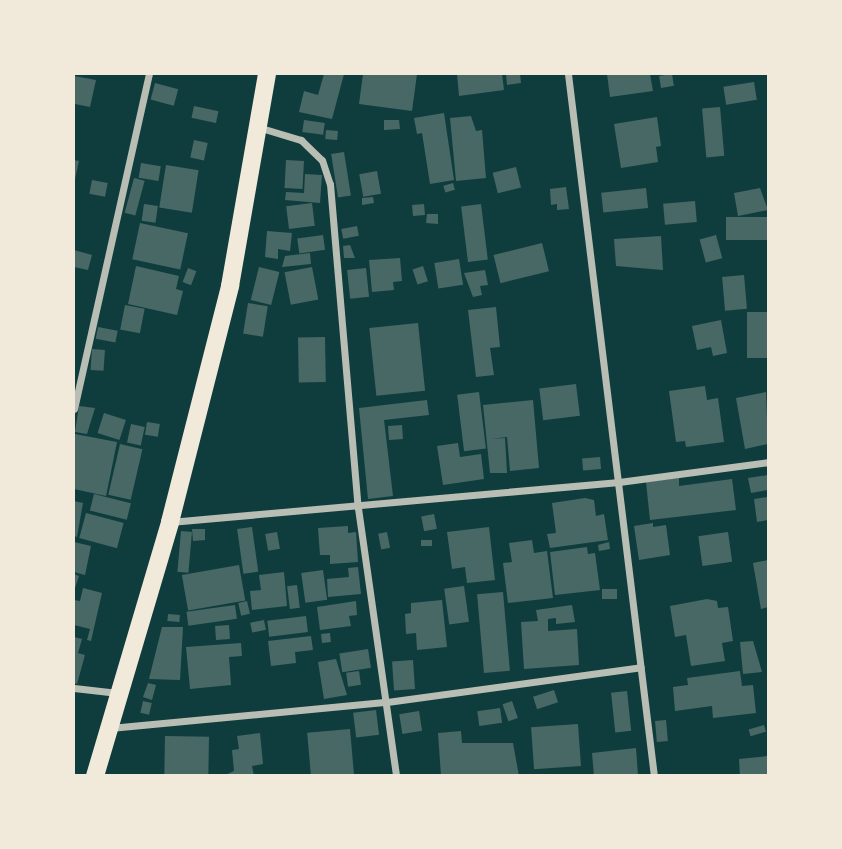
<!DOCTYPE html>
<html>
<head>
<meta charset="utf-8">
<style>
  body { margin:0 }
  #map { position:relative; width:842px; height:849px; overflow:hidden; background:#0f3d3e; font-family:"DM Sans",sans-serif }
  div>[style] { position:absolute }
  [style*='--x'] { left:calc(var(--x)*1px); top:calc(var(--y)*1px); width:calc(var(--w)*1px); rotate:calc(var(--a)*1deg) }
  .building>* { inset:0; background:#486865; transform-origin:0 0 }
  .minor>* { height:7px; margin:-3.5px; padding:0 3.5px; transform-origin:3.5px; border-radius:3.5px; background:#b8beb3 }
  .trunk>* { height:18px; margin:-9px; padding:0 9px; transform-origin:9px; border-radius:9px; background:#f1e9da }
  span { translate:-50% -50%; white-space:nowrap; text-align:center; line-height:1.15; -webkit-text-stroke:7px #f1e9da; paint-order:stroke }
  .frame { position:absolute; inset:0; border:75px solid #f1e9da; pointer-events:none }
</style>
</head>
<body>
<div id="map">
  <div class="building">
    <i style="clip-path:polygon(324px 74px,344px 74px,332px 119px,299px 112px,304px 91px,318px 95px)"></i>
    <i style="clip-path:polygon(363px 74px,417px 74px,412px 111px,359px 104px)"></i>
    <i style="clip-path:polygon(457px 74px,502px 74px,504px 90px,459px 96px)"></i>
    <i style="clip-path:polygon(506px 74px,520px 74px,521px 83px,507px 85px)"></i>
    <i style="clip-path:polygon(607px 74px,650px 74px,653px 91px,610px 97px)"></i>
    <i style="left:672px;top:74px;width:12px;height:13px;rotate:81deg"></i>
    <i style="clip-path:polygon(74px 76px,96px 80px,90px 107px,75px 104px)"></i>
    <i style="left:754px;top:82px;width:18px;height:31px;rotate:81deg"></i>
    <i style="left:155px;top:83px;width:24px;height:17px;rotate:15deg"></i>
    <i style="left:194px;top:106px;width:25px;height:12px;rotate:12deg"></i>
    <i style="left:720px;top:107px;width:49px;height:18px;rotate:85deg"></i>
    <i style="clip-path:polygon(444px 113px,454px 180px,430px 184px,422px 133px,417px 134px,414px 118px)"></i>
    <i style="clip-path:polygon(471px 116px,476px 131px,482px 130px,486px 178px,456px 181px,450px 118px)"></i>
    <i style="clip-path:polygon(657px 117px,661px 146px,656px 147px,658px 162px,621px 168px,614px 124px)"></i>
    <i style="left:304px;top:120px;width:21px;height:12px;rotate:8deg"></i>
    <i style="clip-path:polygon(384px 120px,399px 120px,400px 129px,384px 130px)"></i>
    <i style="left:326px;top:130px;width:12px;height:9px;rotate:5deg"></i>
    <i style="left:194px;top:140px;width:14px;height:18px;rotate:12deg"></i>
    <i style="left:344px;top:152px;width:44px;height:13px;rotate:81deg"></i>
    <i style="clip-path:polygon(74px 160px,79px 161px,75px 179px,74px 179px)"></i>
    <i style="left:286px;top:160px;width:18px;height:28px;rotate:3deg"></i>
    <i style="left:141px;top:163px;width:20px;height:15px;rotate:9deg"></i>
    <i style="left:166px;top:165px;width:33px;height:43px;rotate:9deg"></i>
    <i style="left:516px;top:167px;width:21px;height:24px;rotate:76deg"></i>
    <i style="left:377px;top:171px;width:23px;height:18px;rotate:80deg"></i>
    <i style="clip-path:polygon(305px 174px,322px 175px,320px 203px,285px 200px,286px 192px,304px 193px)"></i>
    <i style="left:134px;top:178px;width:11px;height:36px;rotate:15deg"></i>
    <i style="left:92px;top:180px;width:16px;height:14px;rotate:11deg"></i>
    <i style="left:453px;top:183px;width:7px;height:10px;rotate:74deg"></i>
    <i style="clip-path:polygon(566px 187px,569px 209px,557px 210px,557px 204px,551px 205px,550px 189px)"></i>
    <i style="left:646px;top:188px;width:20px;height:45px;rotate:84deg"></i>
    <i style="clip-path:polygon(760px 188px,768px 210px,738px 216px,734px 193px)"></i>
    <i style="clip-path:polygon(373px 197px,374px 203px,362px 205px,362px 198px)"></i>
    <i style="left:695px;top:201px;width:21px;height:32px;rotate:85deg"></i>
    <i style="left:312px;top:203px;width:23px;height:26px;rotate:83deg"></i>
    <i style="left:144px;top:204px;width:14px;height:17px;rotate:8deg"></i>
    <i style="left:424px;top:204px;width:11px;height:12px;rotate:85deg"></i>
    <i style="left:481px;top:204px;width:56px;height:20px;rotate:83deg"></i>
    <i style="clip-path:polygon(427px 214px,438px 214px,438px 224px,426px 223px)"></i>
    <i style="left:768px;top:217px;width:23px;height:42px;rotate:90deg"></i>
    <i style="left:140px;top:223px;width:49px;height:37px;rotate:12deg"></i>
    <i style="left:357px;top:226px;width:10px;height:16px;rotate:79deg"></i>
    <i style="clip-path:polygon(267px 231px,292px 233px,290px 251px,278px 249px,278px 259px,265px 257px)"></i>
    <i style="left:323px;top:235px;width:15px;height:26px;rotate:82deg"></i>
    <i style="left:716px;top:235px;width:24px;height:17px;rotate:75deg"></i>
    <i style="clip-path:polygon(661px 236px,663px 270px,616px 266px,614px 239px)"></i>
    <i style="left:542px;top:243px;width:29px;height:50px;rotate:76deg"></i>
    <i style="clip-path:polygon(350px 245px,355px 258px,344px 258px,343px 246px)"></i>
    <i style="clip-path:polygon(74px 250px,92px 255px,88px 270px,74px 267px)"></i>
    <i style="clip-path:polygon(310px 253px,311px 264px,282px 267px,285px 256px)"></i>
    <i style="clip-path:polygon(400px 258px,402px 281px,393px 282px,394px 290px,372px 292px,369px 260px)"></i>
    <i style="left:459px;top:259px;width:26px;height:25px;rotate:81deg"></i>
    <i style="clip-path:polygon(136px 266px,179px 276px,176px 289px,183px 291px,177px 315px,128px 304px)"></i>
    <i style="left:423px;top:266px;width:16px;height:11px;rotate:72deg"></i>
    <i style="left:259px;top:267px;width:21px;height:34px;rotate:14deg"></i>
    <i style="left:312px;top:267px;width:33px;height:28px;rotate:79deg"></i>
    <i style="left:188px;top:268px;width:9px;height:15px;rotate:21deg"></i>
    <i style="left:366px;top:268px;width:29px;height:19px;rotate:84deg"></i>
    <i style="clip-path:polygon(485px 270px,488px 285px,480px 286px,482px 295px,473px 297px,464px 273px)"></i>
    <i style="left:744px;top:275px;width:34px;height:22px;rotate:85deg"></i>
    <i style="left:248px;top:303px;width:20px;height:31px;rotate:9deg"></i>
    <i style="left:125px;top:305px;width:20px;height:25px;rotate:11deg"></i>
    <i style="clip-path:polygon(496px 307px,500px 347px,490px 348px,494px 375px,476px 377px,468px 310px)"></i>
    <i style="left:768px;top:312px;width:46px;height:21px;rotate:90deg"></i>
    <i style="clip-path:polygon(721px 320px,727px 353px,713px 356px,711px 347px,697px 350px,692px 326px)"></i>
    <i style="left:418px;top:323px;width:68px;height:49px;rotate:84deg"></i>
    <i style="left:98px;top:327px;width:20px;height:12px;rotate:11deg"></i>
    <i style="left:325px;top:337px;width:45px;height:27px;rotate:89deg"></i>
    <i style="left:92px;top:349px;width:13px;height:21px;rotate:4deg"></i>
    <i style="left:576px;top:384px;width:32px;height:37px;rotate:83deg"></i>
    <i style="clip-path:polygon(705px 386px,707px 400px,718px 398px,724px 442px,686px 447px,685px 441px,676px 442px,669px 391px)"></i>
    <i style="left:479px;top:392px;width:57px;height:22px;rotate:83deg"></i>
    <i style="clip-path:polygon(766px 392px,768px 444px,745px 449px,736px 398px)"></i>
    <i style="clip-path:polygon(427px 400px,429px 415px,384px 420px,393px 496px,368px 499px,359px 408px)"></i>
    <i style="clip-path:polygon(533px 400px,539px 468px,510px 471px,507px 437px,491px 439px,505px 438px,507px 473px,490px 473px,483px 405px)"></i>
    <i style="clip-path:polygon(79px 406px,95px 408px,87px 434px,75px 432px)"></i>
    <i style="left:104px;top:413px;width:23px;height:21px;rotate:18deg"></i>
    <i style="left:147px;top:422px;width:13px;height:13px;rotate:9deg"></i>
    <i style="left:131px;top:424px;width:14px;height:19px;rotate:12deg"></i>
    <i style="left:402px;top:425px;width:14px;height:14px;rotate:86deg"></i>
    <i style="clip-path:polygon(75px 434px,117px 442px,106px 496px,74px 489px)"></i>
    <i style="clip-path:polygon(458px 443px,460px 457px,481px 454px,484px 479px,443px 485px,437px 446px)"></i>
    <i style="left:120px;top:444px;width:23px;height:52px;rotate:13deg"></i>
    <i style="left:600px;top:457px;width:12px;height:18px;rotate:85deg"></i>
    <i style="clip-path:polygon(768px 475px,768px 490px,751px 493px,748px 478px)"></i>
    <i style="clip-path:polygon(679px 478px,679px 486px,732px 479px,736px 510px,650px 520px,646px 482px)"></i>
    <i style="left:94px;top:494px;width:38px;height:17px;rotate:14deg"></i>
    <i style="clip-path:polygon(768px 497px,768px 520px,757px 522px,754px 499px)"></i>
    <i style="clip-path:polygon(585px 498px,594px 500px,596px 516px,604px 514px,608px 540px,550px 548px,547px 534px,556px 533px,552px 503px)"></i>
    <i style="clip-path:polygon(74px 501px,83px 503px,77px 537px,74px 536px)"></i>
    <i style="left:86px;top:513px;width:39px;height:26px;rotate:15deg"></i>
    <i style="left:434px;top:514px;width:15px;height:13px;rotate:79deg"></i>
    <i style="clip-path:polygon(653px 523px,653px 527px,666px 525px,670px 555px,639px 560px,634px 526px)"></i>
    <i style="clip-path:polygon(348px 526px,348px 533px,356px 532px,358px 562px,330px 564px,330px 555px,320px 555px,318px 528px)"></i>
    <i style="left:252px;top:527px;width:45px;height:15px;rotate:82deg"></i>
    <i style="clip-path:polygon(489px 527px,495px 580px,467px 583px,465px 567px,452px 569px,447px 532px)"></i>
    <i style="clip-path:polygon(192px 529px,205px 529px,205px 540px,193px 541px)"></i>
    <i style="left:181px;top:531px;width:11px;height:41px;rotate:5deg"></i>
    <i style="left:277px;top:532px;width:17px;height:12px;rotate:80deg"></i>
    <i style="left:387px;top:532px;width:16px;height:9px;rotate:79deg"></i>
    <i style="left:728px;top:532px;width:30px;height:30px;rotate:82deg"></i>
    <i style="left:421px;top:540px;width:11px;height:6px"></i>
    <i style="clip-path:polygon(532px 540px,534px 553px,547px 551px,553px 598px,508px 603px,503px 563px,512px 562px,509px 543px)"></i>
    <i style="clip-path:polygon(74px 542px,91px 546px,85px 575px,74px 572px)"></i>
    <i style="clip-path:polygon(609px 542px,610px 549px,599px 551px,598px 545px)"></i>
    <i style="clip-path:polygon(587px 547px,588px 554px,595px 553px,600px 590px,555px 595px,550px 552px)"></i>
    <i style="clip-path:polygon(768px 560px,768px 607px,761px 609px,753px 563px)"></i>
    <i style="left:239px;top:565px;width:36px;height:58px;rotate:80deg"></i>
    <i style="clip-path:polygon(358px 567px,361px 594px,328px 597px,327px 579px,349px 577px,348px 568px)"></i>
    <i style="left:323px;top:570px;width:30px;height:22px;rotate:82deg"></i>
    <i style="clip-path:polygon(284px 572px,287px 606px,252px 610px,250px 591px,261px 590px,259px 575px)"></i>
    <i style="clip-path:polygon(74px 574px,79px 576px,74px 591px)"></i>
    <i style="left:297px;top:585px;width:23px;height:10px;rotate:83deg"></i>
    <i style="left:464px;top:586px;width:36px;height:20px;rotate:82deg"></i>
    <i style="clip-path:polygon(83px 588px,102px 593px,91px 641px,87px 640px,90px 629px,74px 625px,74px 600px,80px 601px)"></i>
    <i style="left:617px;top:589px;width:10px;height:15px;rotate:90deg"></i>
    <i style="left:503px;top:592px;width:79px;height:26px;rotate:85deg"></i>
    <i style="clip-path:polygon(707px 599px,717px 601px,718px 608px,728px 607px,733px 641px,722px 643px,725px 661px,691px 666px,686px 635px,675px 637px,670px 606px)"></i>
    <i style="clip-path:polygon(442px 600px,447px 647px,417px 650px,416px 633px,406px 634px,405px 614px,411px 613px,411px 603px)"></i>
    <i style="left:247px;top:601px;width:13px;height:9px;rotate:77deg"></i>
    <i style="clip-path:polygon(356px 601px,357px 615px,349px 616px,351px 626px,320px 630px,317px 607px)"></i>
    <i style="left:235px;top:605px;width:14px;height:49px;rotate:82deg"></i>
    <i style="clip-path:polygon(572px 605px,575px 622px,556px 624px,556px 618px,548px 619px,548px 631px,577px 629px,579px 665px,524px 669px,521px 622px,538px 621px,536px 610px)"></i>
    <i style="left:168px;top:614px;width:12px;height:7px;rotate:5deg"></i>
    <i style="left:306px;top:616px;width:16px;height:39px;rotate:83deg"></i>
    <i style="left:264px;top:620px;width:10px;height:14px;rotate:79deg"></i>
    <i style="left:229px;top:625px;width:14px;height:14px;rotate:86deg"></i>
    <i style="clip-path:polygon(162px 627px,183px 627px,180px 680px,149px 679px)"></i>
    <i style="left:330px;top:633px;width:9px;height:9px;rotate:84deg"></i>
    <i style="clip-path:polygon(311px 636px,313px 650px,295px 652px,296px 663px,271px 666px,268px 641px)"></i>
    <i style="clip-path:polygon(74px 637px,82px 639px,78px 653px,85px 655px,77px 684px,74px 683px)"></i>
    <i style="clip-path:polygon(753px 641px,762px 672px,743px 674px,740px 642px)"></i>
    <i style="clip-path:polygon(241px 643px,242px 656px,229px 657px,231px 685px,190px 689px,186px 647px)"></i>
    <i style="left:368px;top:649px;width:19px;height:29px;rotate:81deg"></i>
    <i style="clip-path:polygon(336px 659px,347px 695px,324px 699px,318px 662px)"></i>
    <i style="left:413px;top:660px;width:29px;height:21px;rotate:86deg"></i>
    <i style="left:359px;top:671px;width:14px;height:13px;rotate:82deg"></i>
    <i style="clip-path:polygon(740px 671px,742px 686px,753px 685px,756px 713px,713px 718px,712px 706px,675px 711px,673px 687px,688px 685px,687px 678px)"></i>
    <i style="clip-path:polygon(148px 683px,156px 685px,152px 700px,143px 697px)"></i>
    <i style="left:554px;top:690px;width:13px;height:22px;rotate:72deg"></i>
    <i style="left:627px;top:691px;width:40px;height:16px;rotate:84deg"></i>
    <i style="left:143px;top:701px;width:9px;height:12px;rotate:13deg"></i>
    <i style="left:512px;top:701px;width:18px;height:10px;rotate:71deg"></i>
    <i style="left:500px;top:708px;width:15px;height:23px;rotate:82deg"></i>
    <i style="left:376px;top:710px;width:25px;height:23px;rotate:83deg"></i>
    <i style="left:419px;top:711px;width:20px;height:20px;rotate:81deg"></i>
    <i style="left:666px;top:720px;width:21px;height:11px;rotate:85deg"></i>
    <i style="left:578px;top:724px;width:42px;height:47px;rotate:86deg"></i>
    <i style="left:764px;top:725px;width:7px;height:16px;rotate:74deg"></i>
    <i style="left:350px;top:729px;width:47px;height:43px;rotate:85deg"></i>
    <i style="clip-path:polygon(461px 731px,462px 743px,513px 743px,519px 776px,441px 776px,438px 733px)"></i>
    <i style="clip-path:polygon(260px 733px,263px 764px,252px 766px,254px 776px,223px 776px,234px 771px,232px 750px,239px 749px,237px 736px)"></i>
    <i style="left:165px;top:736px;width:44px;height:40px;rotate:1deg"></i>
    <i style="clip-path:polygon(636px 748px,638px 776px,594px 776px,592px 753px)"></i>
    <i style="clip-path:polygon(768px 756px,768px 776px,740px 776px,739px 759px)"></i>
  </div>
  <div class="minor">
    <i style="--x:568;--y:74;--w:707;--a:83.02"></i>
    <i style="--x:261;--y:128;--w:42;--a:16.7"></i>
    <i style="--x:301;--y:140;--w:29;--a:44"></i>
    <i style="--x:322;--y:160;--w:25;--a:72"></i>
    <i style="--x:330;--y:184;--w:325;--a:85.1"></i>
    <i style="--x:358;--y:508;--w:271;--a:81.9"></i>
    <i style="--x:74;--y:409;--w:343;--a:-77.4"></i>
    <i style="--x:170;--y:522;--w:451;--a:-5.1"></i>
    <i style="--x:619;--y:482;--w:150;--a:-7.6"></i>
    <i style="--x:74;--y:688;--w:44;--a:6.5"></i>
    <i style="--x:110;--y:728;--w:278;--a:-5.4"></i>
    <i style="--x:387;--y:702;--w:256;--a:-7.8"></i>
  </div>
  <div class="trunk">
    <i style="--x:95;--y:776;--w:265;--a:-73.5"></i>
    <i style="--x:170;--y:522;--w:244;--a:-75.7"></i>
    <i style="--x:230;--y:286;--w:215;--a:-80.1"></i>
  </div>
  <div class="frame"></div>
</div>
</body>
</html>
